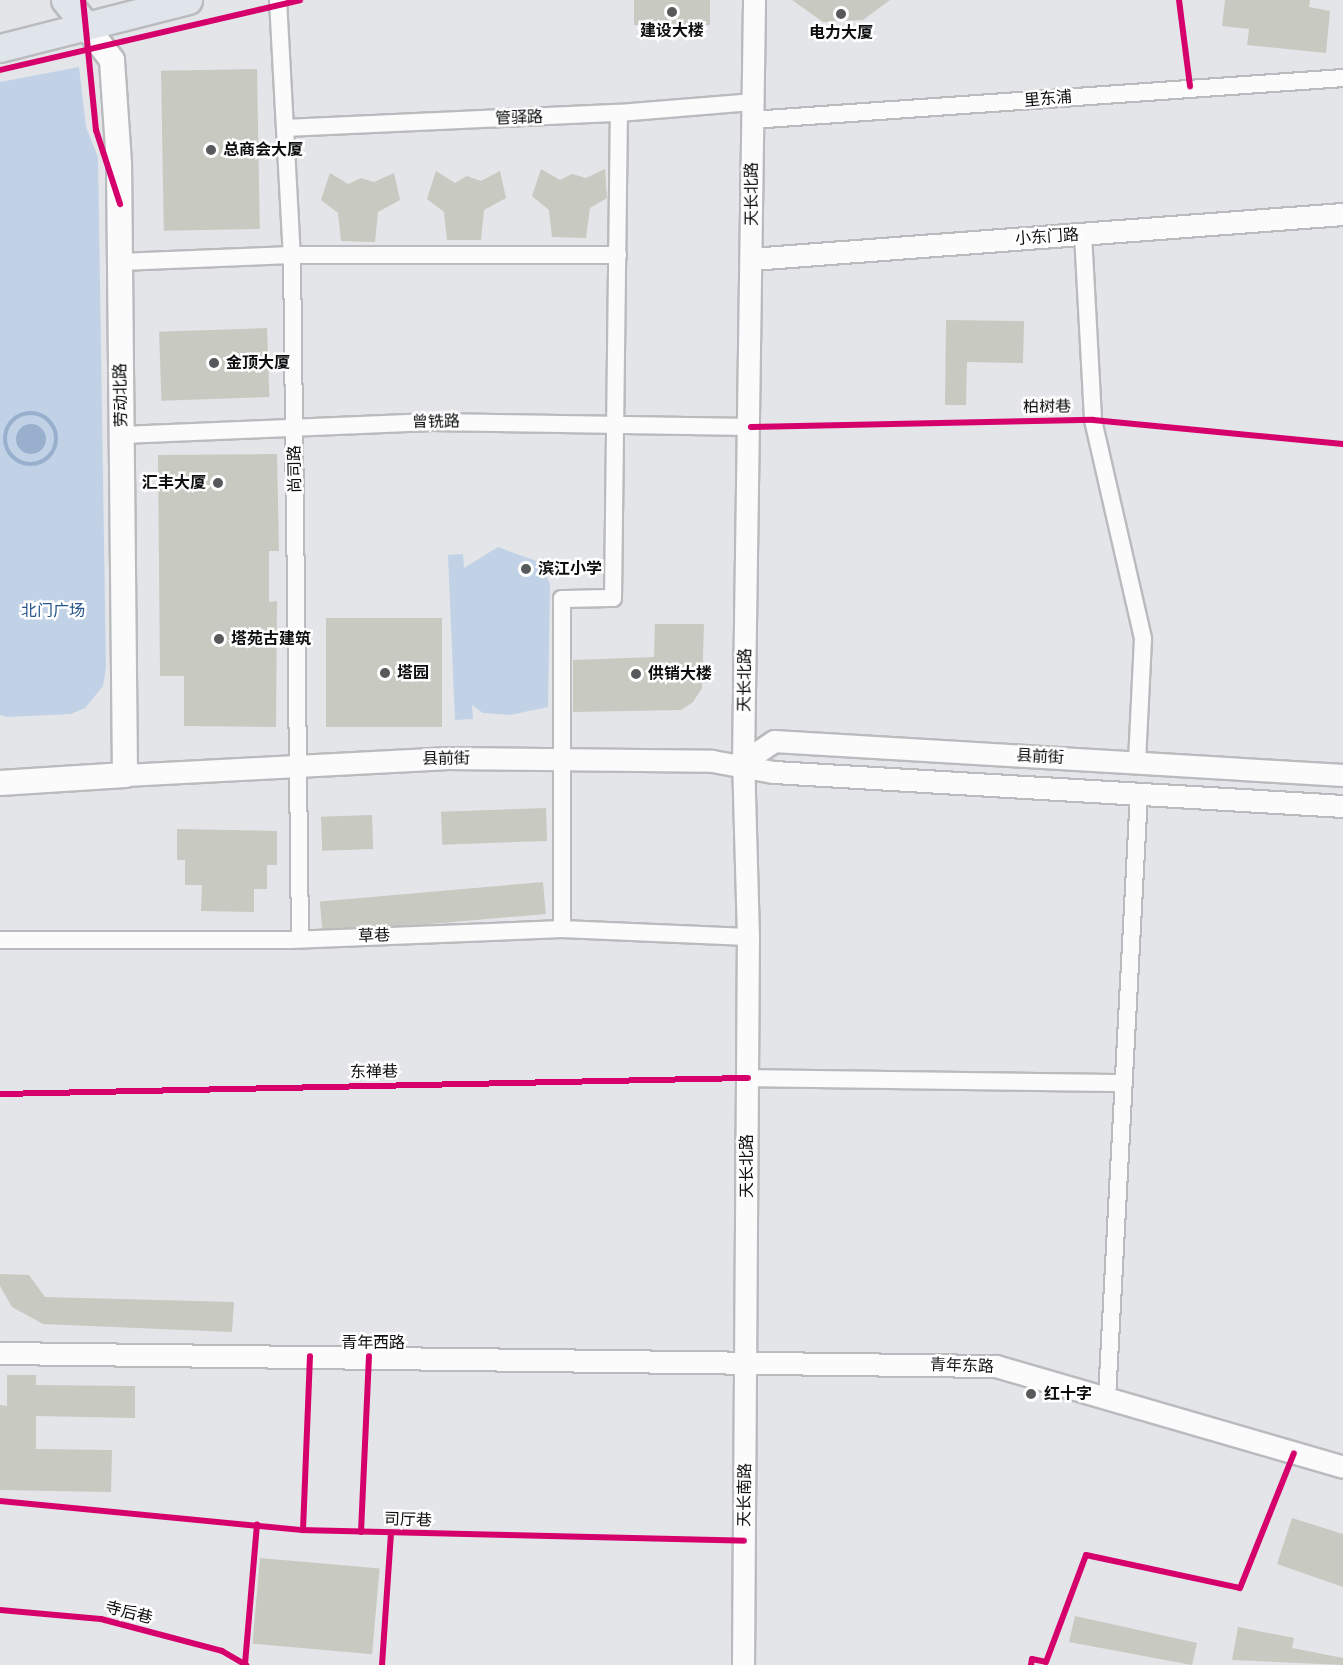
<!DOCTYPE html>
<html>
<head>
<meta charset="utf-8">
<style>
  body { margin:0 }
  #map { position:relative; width:1343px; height:1665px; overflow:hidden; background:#e3e5e8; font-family:Roboto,"Noto Sans SC",sans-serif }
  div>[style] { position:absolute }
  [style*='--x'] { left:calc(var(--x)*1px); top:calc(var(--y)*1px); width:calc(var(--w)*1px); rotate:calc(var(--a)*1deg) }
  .green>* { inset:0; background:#c2d2e6 }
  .water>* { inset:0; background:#98b0ce }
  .round { border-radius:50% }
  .stream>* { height:4.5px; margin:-2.25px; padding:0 2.25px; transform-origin:2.25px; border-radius:2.25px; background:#98b0ce }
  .stream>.ring { margin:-2.25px; padding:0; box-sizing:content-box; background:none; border:4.5px solid #98b0ce; border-radius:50% }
  .building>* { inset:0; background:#c8c9c0; transform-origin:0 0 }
  .roads { filter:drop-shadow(2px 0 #babbbe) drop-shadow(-2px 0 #babbbe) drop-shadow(0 2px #babbbe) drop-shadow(0 -2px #babbbe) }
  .minor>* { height:16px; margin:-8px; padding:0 8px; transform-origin:8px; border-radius:8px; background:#fbfbfc }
  .tertiary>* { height:21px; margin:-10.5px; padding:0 10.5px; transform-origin:10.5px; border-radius:10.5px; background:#fbfbfc }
  .secondary>* { height:24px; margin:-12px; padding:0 12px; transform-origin:12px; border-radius:12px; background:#fbfbfc }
  .primary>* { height:27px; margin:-13.5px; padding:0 13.5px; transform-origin:13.5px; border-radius:13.5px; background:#e0e4eb }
  .cycleway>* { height:6px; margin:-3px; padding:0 3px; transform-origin:3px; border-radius:3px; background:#d6006c }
  .dots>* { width:16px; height:16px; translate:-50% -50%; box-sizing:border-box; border:3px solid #fff; border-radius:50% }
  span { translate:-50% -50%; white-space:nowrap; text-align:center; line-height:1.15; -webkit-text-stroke:5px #fff; paint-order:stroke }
  .poi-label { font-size:16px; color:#0c0e0f; font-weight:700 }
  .left { translate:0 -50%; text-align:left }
  .right { translate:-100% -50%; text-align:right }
  .street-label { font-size:16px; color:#0c0e0f }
  .park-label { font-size:16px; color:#28568c }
</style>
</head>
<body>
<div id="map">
  <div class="green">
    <i style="clip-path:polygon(79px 67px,86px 127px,98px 157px,106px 668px,103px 686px,85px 708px,71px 714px,7px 717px,0 715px,0 82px)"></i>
    <i style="clip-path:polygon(498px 547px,539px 562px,550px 584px,548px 707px,510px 715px,483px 713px,472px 705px,473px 719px,455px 720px,448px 555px,463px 554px,464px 568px)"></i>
  </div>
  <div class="water">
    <i class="round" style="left:16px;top:424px;width:30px;height:30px"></i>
  </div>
  <div class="stream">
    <i class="ring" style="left:5px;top:413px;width:47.5px;height:47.5px"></i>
  </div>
  <div class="building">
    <i style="left:634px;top:0;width:76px;height:25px"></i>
    <i style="clip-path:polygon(792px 0,890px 0,863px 20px,823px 22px)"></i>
    <i style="clip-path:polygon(1225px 0,1310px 0,1309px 7px,1330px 11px,1326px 53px,1247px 45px,1249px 29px,1222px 26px)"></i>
    <i style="left:257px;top:69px;width:160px;height:96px;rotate:89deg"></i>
    <i style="clip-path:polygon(541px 169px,560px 180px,572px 174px,586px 178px,605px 169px,607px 198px,590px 208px,586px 238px,552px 237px,549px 210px,532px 196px)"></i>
    <i style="clip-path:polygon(436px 171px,455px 183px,467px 176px,481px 181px,500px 171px,506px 198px,484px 210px,481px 240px,447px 240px,444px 212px,427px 199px)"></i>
    <i style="clip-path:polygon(330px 173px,348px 184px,361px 178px,374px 182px,394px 173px,400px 200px,378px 212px,375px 242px,341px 241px,338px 213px,321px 200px)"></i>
    <i style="clip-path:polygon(946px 320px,1024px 321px,1023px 363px,967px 362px,966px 405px,945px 405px)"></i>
    <i style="left:267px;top:328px;width:69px;height:108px;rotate:88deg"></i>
    <i style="clip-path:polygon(277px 454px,279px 551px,269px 551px,269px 602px,277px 601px,276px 727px,184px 726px,184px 676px,160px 676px,158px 455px)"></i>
    <i style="left:326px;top:618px;width:116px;height:109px"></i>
    <i style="clip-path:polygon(655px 624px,704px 624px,702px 688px,693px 702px,681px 710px,573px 712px,573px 660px,654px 657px)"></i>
    <i style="left:546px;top:808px;width:33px;height:105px;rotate:88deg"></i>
    <i style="left:372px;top:815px;width:34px;height:51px;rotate:88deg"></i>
    <i style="clip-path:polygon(177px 829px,277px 831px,277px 865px,267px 865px,267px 889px,254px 889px,254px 912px,201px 911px,202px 885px,185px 885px,185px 860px,177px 860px)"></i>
    <i style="left:543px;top:882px;width:32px;height:224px;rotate:85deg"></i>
    <i style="clip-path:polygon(0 1274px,29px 1275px,45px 1297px,234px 1302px,232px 1332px,43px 1324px,12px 1307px,0 1286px)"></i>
    <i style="clip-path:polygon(7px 1375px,36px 1375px,36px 1385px,135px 1386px,135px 1418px,36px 1416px,36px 1449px,112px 1450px,111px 1492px,0 1490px,0 1405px,7px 1406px)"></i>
    <i style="clip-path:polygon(1292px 1518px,1343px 1534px,1343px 1587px,1277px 1564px)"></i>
    <i style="left:260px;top:1558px;width:120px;height:86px;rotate:5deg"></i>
    <i style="clip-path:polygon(1075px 1616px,1197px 1643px,1192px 1665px,1069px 1642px)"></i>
    <i style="clip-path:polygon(1238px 1627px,1294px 1638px,1292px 1648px,1343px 1658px,1343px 1665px,1232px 1660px)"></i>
  </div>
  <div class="roads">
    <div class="minor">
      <i style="--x:278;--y:0;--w:255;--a:86.9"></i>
      <i style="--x:292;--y:255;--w:683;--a:89.33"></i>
      <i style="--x:752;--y:120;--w:592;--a:-4.06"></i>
      <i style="--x:285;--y:128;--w:334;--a:-2.6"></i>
      <i style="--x:619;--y:113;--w:133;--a:-4.7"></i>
      <i style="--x:1083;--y:234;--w:186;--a:86.9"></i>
      <i style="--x:1093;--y:420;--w:225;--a:77.1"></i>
      <i style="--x:1143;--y:639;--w:124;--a:92.8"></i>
      <i style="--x:120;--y:262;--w:172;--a:-2.3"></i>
      <i style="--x:292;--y:255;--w:326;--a:0"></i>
      <i style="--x:122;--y:435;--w:310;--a:-2.4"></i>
      <i style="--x:432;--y:422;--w:319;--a:0.9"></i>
      <i style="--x:562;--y:929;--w:330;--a:-90"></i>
      <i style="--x:562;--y:599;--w:51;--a:-1.1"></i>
      <i style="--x:613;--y:598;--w:485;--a:-89.3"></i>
      <i style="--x:0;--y:940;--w:290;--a:0"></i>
      <i style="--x:290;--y:940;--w:272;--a:-2.3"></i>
      <i style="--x:562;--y:929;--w:186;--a:2.5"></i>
      <i style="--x:748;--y:1078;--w:376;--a:0.8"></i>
      <i style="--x:1107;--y:1398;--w:605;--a:-86.97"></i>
    </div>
    <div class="tertiary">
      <i style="--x:751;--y:259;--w:594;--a:-4.35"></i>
      <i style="--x:743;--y:762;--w:37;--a:-34"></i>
      <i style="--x:774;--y:741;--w:570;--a:3.42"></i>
      <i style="--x:125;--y:775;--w:320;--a:-3"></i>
      <i style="--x:445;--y:758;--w:267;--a:0.6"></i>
      <i style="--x:712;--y:761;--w:63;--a:10.1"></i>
      <i style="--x:774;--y:772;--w:570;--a:3.42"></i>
      <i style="--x:0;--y:1353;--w:996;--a:0.75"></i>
      <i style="--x:996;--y:1366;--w:361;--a:16.2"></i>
      <i style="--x:743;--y:1665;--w:728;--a:-89.61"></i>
      <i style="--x:748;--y:937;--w:175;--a:-91.6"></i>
      <i style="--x:743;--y:762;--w:762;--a:-89.17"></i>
    </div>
    <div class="secondary">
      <i style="--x:0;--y:783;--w:125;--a:-3.7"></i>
      <i style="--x:125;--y:775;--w:612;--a:-90.56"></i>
      <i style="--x:119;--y:163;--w:103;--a:-93.9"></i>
      <i style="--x:112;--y:60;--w:44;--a:-127.6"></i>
    </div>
    <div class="primary">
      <i style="--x:65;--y:0;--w:32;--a:51"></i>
      <i style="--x:0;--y:48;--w:194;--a:-14.3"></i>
    </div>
  </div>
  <div class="cycleway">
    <i style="--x:83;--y:0;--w:131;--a:84.3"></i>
    <i style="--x:96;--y:130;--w:78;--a:72"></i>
    <i style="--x:1179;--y:0;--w:87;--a:82.7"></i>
    <i style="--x:0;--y:70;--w:308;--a:-13.1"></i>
    <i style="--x:751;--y:427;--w:342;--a:-1.2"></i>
    <i style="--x:1093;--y:420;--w:251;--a:5.5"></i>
    <i style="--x:0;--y:1094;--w:748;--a:-1.23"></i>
    <i style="--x:0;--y:1501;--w:304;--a:5.5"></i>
    <i style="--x:303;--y:1530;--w:441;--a:1.4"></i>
    <i style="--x:303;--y:1530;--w:174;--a:-87.7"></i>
    <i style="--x:361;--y:1532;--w:176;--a:-87.4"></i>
    <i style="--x:0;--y:1610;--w:101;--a:5.1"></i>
    <i style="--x:101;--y:1619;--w:125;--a:14.8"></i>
    <i style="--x:222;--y:1651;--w:28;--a:30"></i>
    <i style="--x:245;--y:1664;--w:140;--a:-85.1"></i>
    <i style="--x:382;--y:1665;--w:132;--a:-86.1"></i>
    <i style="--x:1031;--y:1665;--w:6;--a:-81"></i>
    <i style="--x:1032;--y:1659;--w:14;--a:12"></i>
    <i style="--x:1046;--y:1662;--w:114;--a:-69.5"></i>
    <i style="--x:1086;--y:1555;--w:157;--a:12.1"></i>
    <i style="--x:1240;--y:1588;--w:145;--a:-68.2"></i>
  </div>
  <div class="dots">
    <i style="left:672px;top:12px;background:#57595b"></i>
    <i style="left:841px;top:14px;background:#57595b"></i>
    <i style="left:211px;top:150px;background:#57595b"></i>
    <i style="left:214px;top:363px;background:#57595b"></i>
    <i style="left:218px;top:483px;background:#57595b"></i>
    <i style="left:526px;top:569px;background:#57595b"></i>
    <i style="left:219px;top:639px;background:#57595b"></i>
    <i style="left:385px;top:673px;background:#57595b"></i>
    <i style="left:636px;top:674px;background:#57595b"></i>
    <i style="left:1031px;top:1394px;background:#57595b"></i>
  </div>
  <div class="poi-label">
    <span style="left:672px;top:31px">建设大楼</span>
    <span style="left:841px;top:33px">电力大厦</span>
    <span class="left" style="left:223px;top:150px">总商会大厦</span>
    <span class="left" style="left:226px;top:363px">金顶大厦</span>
    <span class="right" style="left:206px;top:483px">汇丰大厦</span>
    <span class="left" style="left:538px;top:569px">滨江小学</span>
    <span class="left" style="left:231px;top:639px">塔苑古建筑</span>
    <span class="left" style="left:397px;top:673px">塔园</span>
    <span class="left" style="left:648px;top:674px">供销大楼</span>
    <span class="left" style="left:1044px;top:1394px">红十字</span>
  </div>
  <div class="street-label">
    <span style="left:1048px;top:99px;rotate:-5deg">里东浦</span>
    <span style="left:519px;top:118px;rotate:-2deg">管驿路</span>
    <span style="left:752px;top:194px;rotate:-90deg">天长北路</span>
    <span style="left:1047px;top:237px;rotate:-4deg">小东门路</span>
    <span style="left:121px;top:395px;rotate:-91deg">劳动北路</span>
    <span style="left:1047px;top:407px;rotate:-1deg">柏树巷</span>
    <span style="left:436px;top:422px;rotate:-1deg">曾铣路</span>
    <span style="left:295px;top:469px;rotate:-91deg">尚司路</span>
    <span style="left:745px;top:680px;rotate:-89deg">天长北路</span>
    <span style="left:1040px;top:757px;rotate:3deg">县前街</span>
    <span style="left:446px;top:759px;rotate:-1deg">县前街</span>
    <span style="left:374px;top:936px;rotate:-2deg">草巷</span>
    <span style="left:374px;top:1072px;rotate:-1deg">东禅巷</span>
    <span style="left:747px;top:1166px;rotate:-90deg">天长北路</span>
    <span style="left:373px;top:1343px">青年西路</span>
    <span style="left:962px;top:1366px;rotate:2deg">青年东路</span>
    <span style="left:745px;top:1495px;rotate:-89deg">天长南路</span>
    <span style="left:408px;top:1520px;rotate:2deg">司厅巷</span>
    <span style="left:129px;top:1613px;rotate:14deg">寺后巷</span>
  </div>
  <div class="park-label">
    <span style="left:53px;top:611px">北门广场</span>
  </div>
</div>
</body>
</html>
